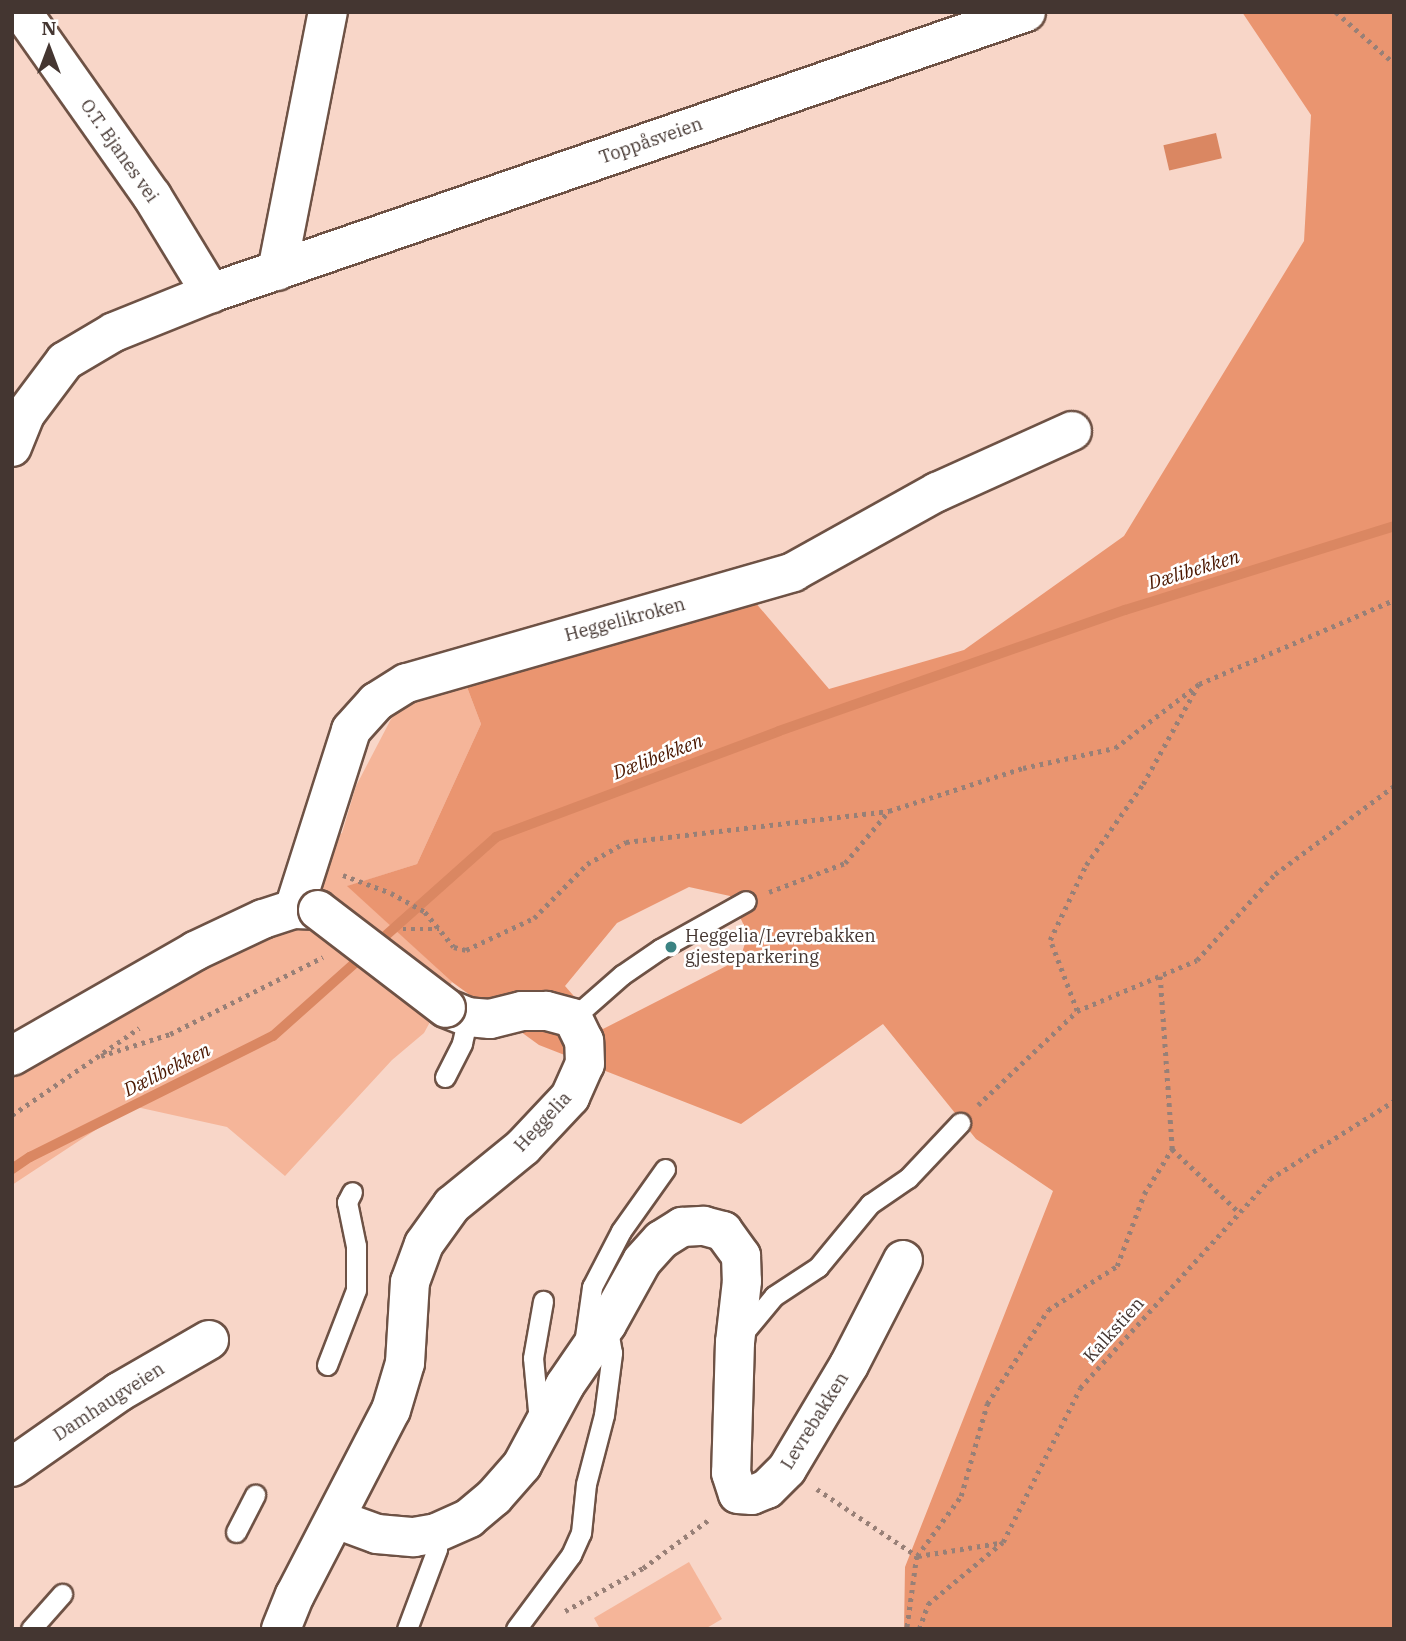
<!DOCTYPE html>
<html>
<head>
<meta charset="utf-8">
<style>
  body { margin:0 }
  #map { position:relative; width:1406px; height:1641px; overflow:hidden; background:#f8d6c8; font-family:"IBM Plex Serif",serif }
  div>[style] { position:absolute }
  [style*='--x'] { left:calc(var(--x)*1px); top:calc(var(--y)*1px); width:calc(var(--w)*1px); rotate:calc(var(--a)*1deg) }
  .green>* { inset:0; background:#f5b599 }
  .forest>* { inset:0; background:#ea9570 }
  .water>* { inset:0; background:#da8762; transform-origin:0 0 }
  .stream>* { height:10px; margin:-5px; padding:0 5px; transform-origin:5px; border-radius:5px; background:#da8762 }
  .path>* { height:4.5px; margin-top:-2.25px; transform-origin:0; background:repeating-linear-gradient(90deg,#988077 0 3.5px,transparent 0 8.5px) }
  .roads { filter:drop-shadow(2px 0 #6e5245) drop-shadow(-2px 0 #6e5245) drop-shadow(0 2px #6e5245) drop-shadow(0 -2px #6e5245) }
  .lane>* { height:19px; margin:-9.5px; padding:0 9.5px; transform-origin:9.5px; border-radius:9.5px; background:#fff }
  .street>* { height:38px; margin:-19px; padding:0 19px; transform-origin:19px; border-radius:19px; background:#fff }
  .bridges { filter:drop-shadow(2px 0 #6e5245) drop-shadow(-2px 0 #6e5245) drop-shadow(0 2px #6e5245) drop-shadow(0 -2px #6e5245) }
  .street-bridge>* { height:38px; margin:-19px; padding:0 19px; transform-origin:19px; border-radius:19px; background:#fff }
  .dots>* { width:19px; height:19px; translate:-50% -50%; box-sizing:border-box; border:4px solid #fff; border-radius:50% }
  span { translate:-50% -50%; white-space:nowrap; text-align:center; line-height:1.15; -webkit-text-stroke:5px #fff; paint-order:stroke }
  .street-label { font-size:18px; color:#443631 }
  .poi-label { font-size:18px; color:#443631 }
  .left { translate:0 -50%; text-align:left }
  .water-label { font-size:19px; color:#4b1700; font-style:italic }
  .frame { position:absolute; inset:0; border:14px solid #443631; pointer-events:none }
  .north { position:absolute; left:14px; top:14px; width:70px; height:70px; -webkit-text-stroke:5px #fff; paint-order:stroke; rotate:0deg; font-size:19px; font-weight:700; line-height:28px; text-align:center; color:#443631 }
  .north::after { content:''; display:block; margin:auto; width:24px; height:32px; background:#443631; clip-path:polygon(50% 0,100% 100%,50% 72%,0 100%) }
</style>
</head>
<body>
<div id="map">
  <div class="green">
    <i style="clip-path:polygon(459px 666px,481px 724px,417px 864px,348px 886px,452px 982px,424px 1033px,392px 1060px,285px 1176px,227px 1127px,132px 1106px,12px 1185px,12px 1069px,320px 892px,326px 842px,342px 833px,356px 786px,402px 698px)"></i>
    <i style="clip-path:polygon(689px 1562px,722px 1619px,705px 1629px,600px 1629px,594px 1618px)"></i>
  </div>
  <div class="forest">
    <i style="clip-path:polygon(evenodd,1242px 12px,1394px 12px,1394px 1629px,904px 1629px,905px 1567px,1053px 1191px,976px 1139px,883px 1024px,741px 1124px,539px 1045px,452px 982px,347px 886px,417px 864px,481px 724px,459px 666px,749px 595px,829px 689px,964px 650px,1124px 536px,1304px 241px,1311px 115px,1242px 12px,689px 887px,730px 896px,748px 934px,740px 959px,603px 1029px,565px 986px,617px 923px,689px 887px)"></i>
  </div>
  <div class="water">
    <i style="left:1216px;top:133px;width:26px;height:54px;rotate:77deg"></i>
  </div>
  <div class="stream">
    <i style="--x:12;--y:1169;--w:22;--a:-34"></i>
    <i style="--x:30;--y:1157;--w:271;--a:-26.5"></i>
    <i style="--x:273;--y:1036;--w:299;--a:-41.7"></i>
    <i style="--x:496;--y:837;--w:302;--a:-20.5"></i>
    <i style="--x:779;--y:731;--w:367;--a:-19.3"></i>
    <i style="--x:1125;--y:610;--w:282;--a:-17.3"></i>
  </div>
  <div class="path">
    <i style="--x:1336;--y:12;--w:77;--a:41.3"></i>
    <i style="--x:343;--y:875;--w:51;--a:20.6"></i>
    <i style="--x:391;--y:893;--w:39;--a:29"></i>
    <i style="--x:425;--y:912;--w:45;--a:50.4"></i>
    <i style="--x:454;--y:947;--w:12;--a:14"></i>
    <i style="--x:466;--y:950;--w:75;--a:-25.2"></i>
    <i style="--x:534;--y:918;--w:76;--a:-45.5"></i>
    <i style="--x:587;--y:864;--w:45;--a:-29.4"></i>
    <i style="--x:626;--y:842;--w:265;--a:-6.7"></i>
    <i style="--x:889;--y:811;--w:141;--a:-17.8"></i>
    <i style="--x:1023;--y:768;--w:94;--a:-12.3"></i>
    <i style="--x:1115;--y:748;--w:106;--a:-37.3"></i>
    <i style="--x:1199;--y:684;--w:212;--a:-23.3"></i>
    <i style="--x:769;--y:892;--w:81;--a:-20.9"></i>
    <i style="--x:845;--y:863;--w:68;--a:-49.8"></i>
    <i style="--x:403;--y:929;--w:36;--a:0"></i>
    <i style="--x:1077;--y:1011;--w:76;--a:-110.8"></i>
    <i style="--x:1050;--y:940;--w:83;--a:-64.4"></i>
    <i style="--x:1086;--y:865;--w:99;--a:-54.9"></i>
    <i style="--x:1143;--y:784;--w:111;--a:-60.9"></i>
    <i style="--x:101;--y:1056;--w:72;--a:-17.7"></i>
    <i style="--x:170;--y:1034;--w:171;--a:-26.7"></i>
    <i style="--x:978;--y:1105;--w:137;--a:-43.5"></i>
    <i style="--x:1077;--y:1011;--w:130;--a:-23"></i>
    <i style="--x:1197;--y:960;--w:116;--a:-47.8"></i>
    <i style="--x:1275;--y:874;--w:148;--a:-36.5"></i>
    <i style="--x:12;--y:1115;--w:154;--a:-34.4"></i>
    <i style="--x:1172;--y:1149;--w:93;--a:43.3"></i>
    <i style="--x:817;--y:1489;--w:120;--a:33.8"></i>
    <i style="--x:917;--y:1556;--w:74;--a:97.8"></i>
    <i style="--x:917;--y:1556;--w:74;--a:-53.7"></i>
    <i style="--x:961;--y:1496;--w:96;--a:-74.2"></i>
    <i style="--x:987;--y:1404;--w:112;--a:-57"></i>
    <i style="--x:1048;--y:1310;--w:82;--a:-32.5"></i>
    <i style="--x:1117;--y:1266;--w:77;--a:-69.4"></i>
    <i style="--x:1144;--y:1194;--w:53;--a:-58.1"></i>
    <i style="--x:1172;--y:1149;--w:173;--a:-94"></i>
    <i style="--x:918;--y:1556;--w:82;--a:-9.1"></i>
    <i style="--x:565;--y:1611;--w:89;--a:-28.9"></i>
    <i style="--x:643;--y:1568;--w:84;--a:-36.3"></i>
    <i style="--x:919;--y:1629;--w:27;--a:-70"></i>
    <i style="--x:928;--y:1604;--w:97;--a:-39.6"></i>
    <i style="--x:1003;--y:1542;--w:172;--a:-63.4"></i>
    <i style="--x:1080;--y:1388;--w:282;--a:-47.7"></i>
    <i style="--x:1270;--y:1179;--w:146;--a:-32.2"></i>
  </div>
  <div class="roads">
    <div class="lane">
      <i style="--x:573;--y:1018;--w:65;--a:-41.3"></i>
      <i style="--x:622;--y:975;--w:46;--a:-34.4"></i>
      <i style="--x:660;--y:949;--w:98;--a:-29.2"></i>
      <i style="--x:445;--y:1077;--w:38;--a:-63"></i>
      <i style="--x:462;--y:1043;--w:27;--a:-77"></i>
      <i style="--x:740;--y:1337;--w:53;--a:-50.3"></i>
      <i style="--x:774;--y:1296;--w:53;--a:-33.4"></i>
      <i style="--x:818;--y:1267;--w:82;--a:-50.5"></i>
      <i style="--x:870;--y:1204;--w:46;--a:-34.4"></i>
      <i style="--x:908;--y:1178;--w:76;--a:-46.6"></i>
      <i style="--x:584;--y:1344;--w:58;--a:-82"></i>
      <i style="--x:592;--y:1287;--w:63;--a:-62.6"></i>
      <i style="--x:621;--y:1231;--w:76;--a:-54.6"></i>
      <i style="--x:327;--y:1365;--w:80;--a:-68.9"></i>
      <i style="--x:356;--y:1290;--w:44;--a:-90"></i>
      <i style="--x:356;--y:1246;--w:45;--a:-101.6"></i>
      <i style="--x:347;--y:1202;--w:11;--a:-63"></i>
      <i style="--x:539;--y:1421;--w:63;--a:-95.4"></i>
      <i style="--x:533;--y:1358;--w:58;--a:-80"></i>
      <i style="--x:236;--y:1532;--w:42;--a:-62.8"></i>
      <i style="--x:31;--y:1629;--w:47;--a:-48.5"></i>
      <i style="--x:407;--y:1629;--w:85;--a:-69.4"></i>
      <i style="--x:437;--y:1549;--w:16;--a:-94"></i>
      <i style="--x:516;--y:1629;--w:92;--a:-53.4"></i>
      <i style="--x:571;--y:1555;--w:24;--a:-66"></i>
      <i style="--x:581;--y:1533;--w:49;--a:-84.2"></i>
      <i style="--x:586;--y:1484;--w:71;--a:-75.4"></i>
      <i style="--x:604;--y:1415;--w:63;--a:-82.6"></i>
      <i style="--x:612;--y:1353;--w:28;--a:-100"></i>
    </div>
    <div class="street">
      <i style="--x:22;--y:12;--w:225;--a:54.8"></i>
      <i style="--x:152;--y:196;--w:114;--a:58.7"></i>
      <i style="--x:277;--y:271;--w:264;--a:-78.9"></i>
      <i style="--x:12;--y:447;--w:37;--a:-68"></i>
      <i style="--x:26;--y:413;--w:65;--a:-53.1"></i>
      <i style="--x:65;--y:361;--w:57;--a:-30.6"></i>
      <i style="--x:114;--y:332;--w:105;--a:-21.9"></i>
      <i style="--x:211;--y:293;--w:862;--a:-19.02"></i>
      <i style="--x:294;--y:909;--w:188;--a:-72.3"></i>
      <i style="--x:351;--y:730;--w:38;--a:-48"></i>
      <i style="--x:376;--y:702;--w:36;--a:-32"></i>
      <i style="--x:407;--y:683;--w:402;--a:-16"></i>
      <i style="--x:793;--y:572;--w:165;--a:-29.1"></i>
      <i style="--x:937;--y:492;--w:148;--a:-24.3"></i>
      <i style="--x:12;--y:1056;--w:211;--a:-29.8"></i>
      <i style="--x:195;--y:951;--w:75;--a:-25.2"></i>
      <i style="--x:263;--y:919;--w:33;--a:-18"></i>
      <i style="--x:294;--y:909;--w:24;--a:2"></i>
      <i style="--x:12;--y:1467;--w:131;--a:-35"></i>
      <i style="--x:119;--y:1392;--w:104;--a:-30"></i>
      <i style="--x:336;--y:1519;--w:44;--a:20.1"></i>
      <i style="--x:377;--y:1534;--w:37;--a:5"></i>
      <i style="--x:414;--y:1537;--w:22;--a:-10"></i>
      <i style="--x:436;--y:1533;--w:36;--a:-24"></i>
      <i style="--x:469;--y:1518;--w:33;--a:-40"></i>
      <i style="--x:494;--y:1497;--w:43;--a:-48.8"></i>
      <i style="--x:522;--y:1465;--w:91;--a:-61.7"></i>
      <i style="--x:565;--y:1385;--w:74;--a:-55.5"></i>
      <i style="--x:607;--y:1324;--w:72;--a:-60.9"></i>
      <i style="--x:642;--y:1261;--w:28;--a:-48"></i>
      <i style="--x:661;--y:1240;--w:25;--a:-32"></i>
      <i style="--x:682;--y:1227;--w:22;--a:-3"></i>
      <i style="--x:704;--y:1226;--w:20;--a:15"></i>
      <i style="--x:723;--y:1231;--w:31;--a:54"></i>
      <i style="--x:741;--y:1256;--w:25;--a:88"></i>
      <i style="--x:742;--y:1281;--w:61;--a:96.5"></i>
      <i style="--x:735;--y:1342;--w:131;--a:91.7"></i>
      <i style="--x:731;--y:1473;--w:22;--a:72"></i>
      <i style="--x:738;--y:1494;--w:14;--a:4"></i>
      <i style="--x:752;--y:1495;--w:16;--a:-22"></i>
      <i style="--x:767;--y:1489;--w:28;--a:-45"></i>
      <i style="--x:787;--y:1469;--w:121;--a:-59.2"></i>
      <i style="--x:849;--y:1365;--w:118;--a:-62.8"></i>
      <i style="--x:281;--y:1629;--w:37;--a:-68"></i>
      <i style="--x:295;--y:1595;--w:208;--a:-62.6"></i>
      <i style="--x:391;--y:1410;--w:49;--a:-73.4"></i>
      <i style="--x:405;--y:1363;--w:81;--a:-86.5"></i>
      <i style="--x:410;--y:1282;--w:40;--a:-69.8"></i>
      <i style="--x:424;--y:1244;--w:48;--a:-54.3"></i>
      <i style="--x:452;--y:1205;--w:92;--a:-39.2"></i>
      <i style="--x:523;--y:1147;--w:69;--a:-46.8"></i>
      <i style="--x:570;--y:1097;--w:36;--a:-66"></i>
      <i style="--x:585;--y:1064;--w:23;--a:-92"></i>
      <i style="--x:584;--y:1041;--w:25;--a:-116"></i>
      <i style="--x:573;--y:1018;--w:28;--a:-165"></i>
      <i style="--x:546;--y:1011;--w:24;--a:180"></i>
      <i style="--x:522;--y:1011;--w:33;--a:166"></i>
      <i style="--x:490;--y:1019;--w:22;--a:-175"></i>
      <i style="--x:468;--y:1017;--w:24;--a:-158"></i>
    </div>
  </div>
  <div class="bridges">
    <div class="street-bridge">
      <i style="--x:318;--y:910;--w:161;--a:37.4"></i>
    </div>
  </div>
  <div class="dots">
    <i style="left:671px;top:947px;background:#3b8383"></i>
  </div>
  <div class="street-label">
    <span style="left:651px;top:141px;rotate:-19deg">Toppåsveien</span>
    <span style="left:119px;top:151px;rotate:55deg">O.T. Bjanes vei</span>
    <span style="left:625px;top:620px;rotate:-15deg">Heggelikroken</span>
    <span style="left:543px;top:1122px;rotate:-47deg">Heggelia</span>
    <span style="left:1114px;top:1330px;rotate:-48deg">Kalkstien</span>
    <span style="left:109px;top:1402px;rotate:-33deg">Damhaugveien</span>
    <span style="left:815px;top:1421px;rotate:-58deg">Levrebakken</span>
  </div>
  <div class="poi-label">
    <span class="left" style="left:685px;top:947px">Heggelia/Levrebakken<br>gjesteparkering</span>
  </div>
  <div class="water-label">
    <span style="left:1194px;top:570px;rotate:-17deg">Dælibekken</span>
    <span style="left:658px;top:757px;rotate:-21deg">Dælibekken</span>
    <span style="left:167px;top:1070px;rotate:-27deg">Dælibekken</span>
  </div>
  <div class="frame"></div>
  <div class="north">N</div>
</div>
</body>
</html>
